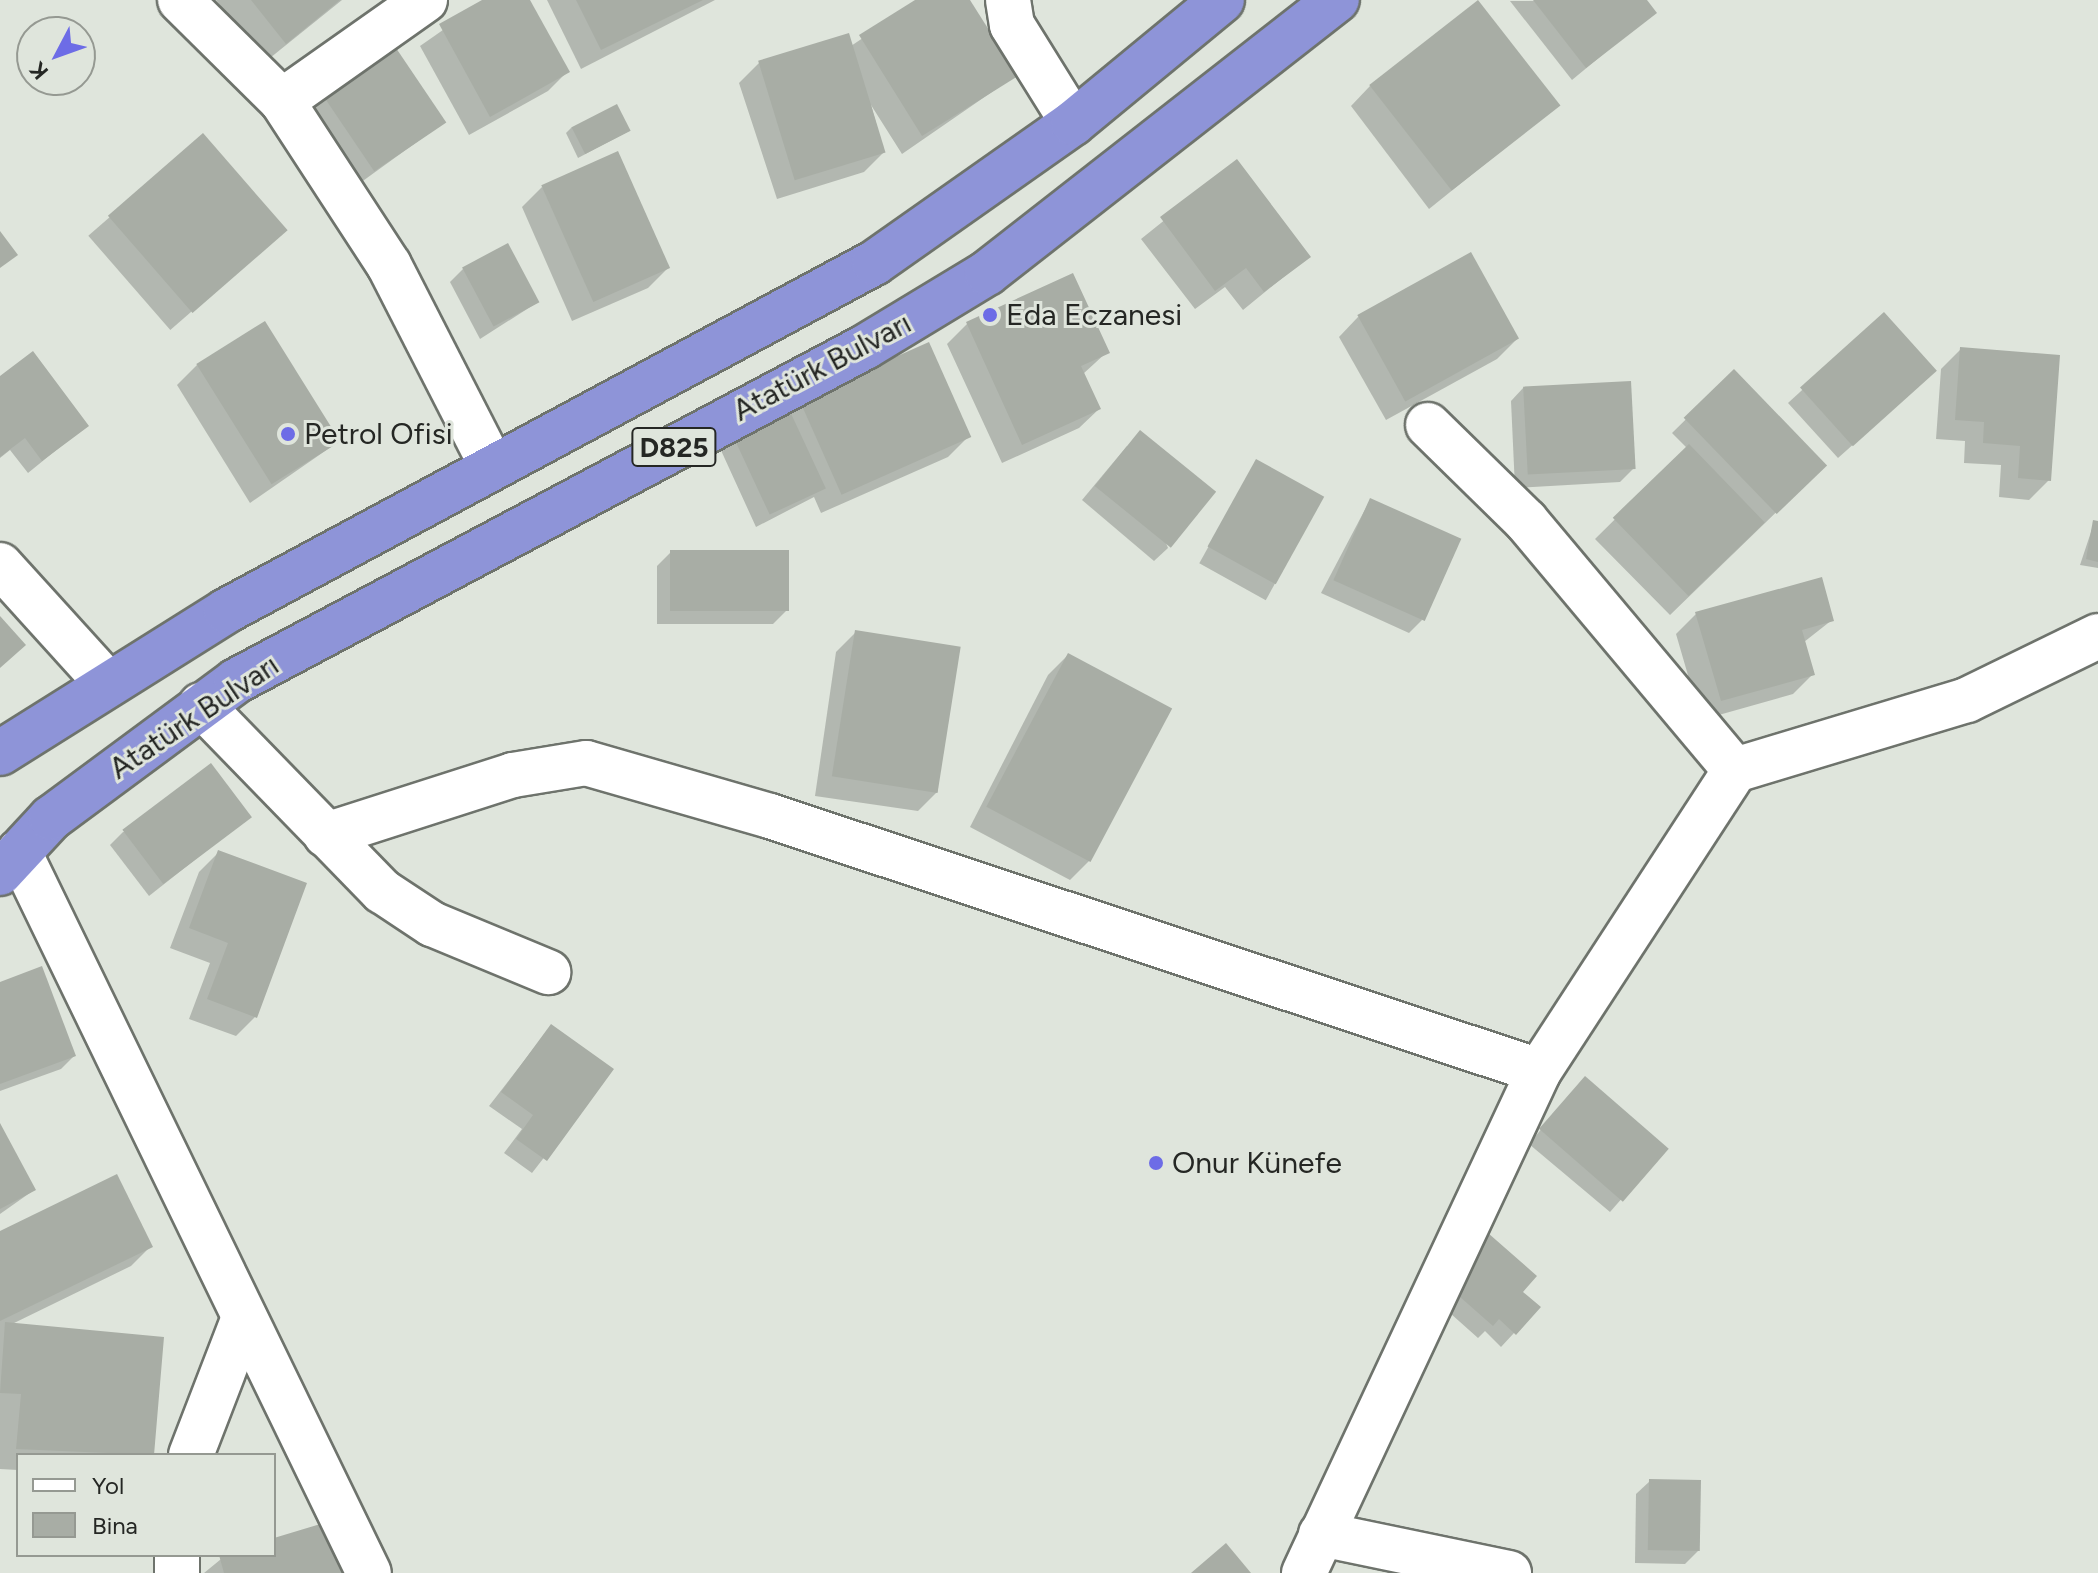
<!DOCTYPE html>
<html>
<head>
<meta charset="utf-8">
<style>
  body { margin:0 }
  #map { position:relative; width:2098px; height:1573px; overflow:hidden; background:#dfe5dc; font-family:Figtree,sans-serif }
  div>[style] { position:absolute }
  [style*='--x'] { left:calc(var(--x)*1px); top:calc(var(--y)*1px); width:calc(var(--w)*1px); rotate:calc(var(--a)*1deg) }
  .shadow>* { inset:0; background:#0003; transform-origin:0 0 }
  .building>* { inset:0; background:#a8ada5; transform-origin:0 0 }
  .roads { filter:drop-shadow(2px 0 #6e736c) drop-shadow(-2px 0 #6e736c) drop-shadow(0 2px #6e736c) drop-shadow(0 -2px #6e736c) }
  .minor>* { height:44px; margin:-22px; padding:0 22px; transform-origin:22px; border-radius:22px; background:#fff }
  .highway>* { height:44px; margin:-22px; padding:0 22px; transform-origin:22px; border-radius:22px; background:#8e94d8 }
  .dots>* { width:22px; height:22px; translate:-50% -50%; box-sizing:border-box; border:4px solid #dfe5dc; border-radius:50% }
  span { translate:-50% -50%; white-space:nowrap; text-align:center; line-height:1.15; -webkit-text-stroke:6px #dfe5dc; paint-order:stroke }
  .shield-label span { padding:2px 6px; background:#dfe5dc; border:2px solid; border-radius:6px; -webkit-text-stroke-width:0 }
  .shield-label { font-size:28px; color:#252724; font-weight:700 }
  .poi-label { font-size:30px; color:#252724 }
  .left { translate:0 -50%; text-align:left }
  .street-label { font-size:30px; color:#252724 }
  .legend { position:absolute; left:16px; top:1453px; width:260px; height:104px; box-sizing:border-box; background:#dfe5dc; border:2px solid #959992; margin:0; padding:10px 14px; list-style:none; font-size:24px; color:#252724 }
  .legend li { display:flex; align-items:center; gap:16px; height:40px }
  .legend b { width:40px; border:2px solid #959992 }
  .north { position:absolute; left:16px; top:16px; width:80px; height:80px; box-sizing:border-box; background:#dfe5dc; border:2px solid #959992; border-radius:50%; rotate:229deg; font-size:22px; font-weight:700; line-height:32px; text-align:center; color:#252724 }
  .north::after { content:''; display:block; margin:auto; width:28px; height:36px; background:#6d6ce6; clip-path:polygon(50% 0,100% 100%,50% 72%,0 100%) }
</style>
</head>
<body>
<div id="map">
  <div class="shadow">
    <i style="clip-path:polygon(216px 0,342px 0,265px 62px)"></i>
    <i style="clip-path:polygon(486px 0,528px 0,568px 71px,548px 91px,469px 135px,420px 46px)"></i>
    <i style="clip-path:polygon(547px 0,715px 0,581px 69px)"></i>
    <i style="clip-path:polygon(919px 0,968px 0,1015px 76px,902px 154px,871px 105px,884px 152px,864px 172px,777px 199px,739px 83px,759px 63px,851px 46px)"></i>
    <i style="clip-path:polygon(1644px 0,1654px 12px,1572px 80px,1510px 1px)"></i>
    <i style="clip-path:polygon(1370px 86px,1557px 106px,1429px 209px,1351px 106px)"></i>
    <i style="clip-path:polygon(325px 97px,443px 123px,360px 183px,312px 110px)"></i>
    <i style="clip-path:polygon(572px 127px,629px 131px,578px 158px,566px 133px)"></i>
    <i style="left:203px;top:136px;width:125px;height:152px;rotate:49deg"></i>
    <i style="clip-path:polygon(1237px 162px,1308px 257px,1243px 310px,1225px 287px,1195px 309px,1141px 239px)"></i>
    <i style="clip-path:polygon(542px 187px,668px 268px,648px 288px,572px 321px,522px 207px)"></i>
    <i style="clip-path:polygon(463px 269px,538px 302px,480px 339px,450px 282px)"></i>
    <i style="clip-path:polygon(1072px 276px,1107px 352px,1083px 374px,1099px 409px,1079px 428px,1002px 463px,947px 344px,967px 324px)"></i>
    <i style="clip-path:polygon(1884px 315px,1921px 384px,1838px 458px,1788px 403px)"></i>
    <i style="clip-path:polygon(1358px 317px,1517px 339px,1497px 359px,1386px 420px,1339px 337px)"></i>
    <i style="clip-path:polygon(1961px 349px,2049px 480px,2029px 500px,1999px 497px,2001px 465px,1964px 463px,1965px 441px,1936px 439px,1941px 369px)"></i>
    <i style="clip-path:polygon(197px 365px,338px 442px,250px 503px,177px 385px)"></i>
    <i style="clip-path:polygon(1734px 372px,1825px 465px,1670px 615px,1595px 539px,1687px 448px,1672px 433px)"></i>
    <i style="clip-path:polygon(0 378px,87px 425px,28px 473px,10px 450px,0 458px)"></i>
    <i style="clip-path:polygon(1524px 387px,1633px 469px,1620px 482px,1515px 488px,1511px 401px)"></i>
    <i style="clip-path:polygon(801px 400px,968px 437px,948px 457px,821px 513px,814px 497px,756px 527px,719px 446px)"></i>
    <i style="clip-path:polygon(1127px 446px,1168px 548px,1154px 561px,1082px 500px)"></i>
    <i style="left:1256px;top:461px;width:76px;height:117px;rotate:29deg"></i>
    <i style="clip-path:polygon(1370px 500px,1422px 620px,1409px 633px,1321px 593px)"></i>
    <i style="clip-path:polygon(2094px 523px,2098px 524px,2098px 568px,2080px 565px)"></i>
    <i style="clip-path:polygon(671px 552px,787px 610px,773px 624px,657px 624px,657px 566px)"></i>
    <i style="clip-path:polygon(1696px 614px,1832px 620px,1804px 642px,1813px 674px,1793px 694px,1701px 720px,1676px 634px)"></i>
    <i style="clip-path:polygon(856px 632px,938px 791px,918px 811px,815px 796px,836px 652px)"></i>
    <i style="clip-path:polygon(1068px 655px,1090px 860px,1070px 880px,970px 827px,1048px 675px)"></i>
    <i style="clip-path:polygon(249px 817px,149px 896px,110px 845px,123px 832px)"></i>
    <i style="clip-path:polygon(219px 852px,256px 1016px,236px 1036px,189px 1019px,210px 963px,170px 948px,199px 872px)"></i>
    <i style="clip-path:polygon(0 984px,74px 1056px,61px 1069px,0 1091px)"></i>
    <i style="clip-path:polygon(551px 1026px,612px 1070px,532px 1173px,504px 1153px,522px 1129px,489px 1106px)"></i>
    <i style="clip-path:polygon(1572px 1092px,1666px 1148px,1610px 1212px,1529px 1144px)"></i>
    <i style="clip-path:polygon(0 1127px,34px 1190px,0 1214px)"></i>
    <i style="clip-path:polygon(0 1233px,151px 1246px,131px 1266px,10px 1325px,162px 1339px,152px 1455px,18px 1455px,18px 1470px,0 1469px)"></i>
    <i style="clip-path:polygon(1520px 1292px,1538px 1307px,1501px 1347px,1485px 1331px,1478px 1338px,1432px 1297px)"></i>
    <i style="clip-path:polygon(1650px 1481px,1698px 1551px,1685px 1564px,1635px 1563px,1636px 1494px)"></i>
    <i style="clip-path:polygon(274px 1541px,341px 1573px,204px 1573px,226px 1555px,274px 1555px)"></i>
  </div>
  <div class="building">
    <i style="clip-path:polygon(251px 0,340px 0,286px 44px)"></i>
    <i style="clip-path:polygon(482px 0,530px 0,570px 72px,490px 117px,439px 24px)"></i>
    <i style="clip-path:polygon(576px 0,703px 0,601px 50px)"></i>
    <i style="clip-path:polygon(915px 0,970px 0,1018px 76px,922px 136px,859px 35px)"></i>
    <i style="left:1478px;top:0;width:134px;height:138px;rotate:52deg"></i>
    <i style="clip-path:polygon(1533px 0,1647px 0,1657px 13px,1586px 68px)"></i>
    <i style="left:849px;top:33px;width:125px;height:95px;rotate:73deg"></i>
    <i style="left:396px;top:48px;width:90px;height:87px;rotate:56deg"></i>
    <i style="left:617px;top:104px;width:30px;height:51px;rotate:63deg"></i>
    <i style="left:203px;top:133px;width:129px;height:126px;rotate:49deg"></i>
    <i style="left:618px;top:151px;width:128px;height:84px;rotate:66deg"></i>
    <i style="clip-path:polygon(1237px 159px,1311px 257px,1264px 292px,1246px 268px,1215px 291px,1160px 217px)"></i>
    <i style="clip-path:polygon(0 231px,18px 255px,0 268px)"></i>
    <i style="left:508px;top:243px;width:67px;height:52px;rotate:62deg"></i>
    <i style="left:1471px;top:252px;width:99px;height:130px;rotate:61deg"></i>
    <i style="clip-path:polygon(1073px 273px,1110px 353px,1081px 366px,1101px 409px,1022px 445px,966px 322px)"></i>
    <i style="left:1884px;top:312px;width:79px;height:113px;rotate:48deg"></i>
    <i style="left:265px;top:321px;width:142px;height:81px;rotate:58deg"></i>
    <i style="left:929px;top:342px;width:104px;height:142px;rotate:66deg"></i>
    <i style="clip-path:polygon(1960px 347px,2060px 355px,2051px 481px,2018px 478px,2020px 446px,1983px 443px,1984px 422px,1955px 420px)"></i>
    <i style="clip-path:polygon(33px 351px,89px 426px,42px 461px,25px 438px,0 457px,0 376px)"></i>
    <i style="left:1734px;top:369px;width:134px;height:70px;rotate:46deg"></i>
    <i style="left:1631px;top:381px;width:88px;height:108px;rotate:87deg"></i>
    <i style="left:787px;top:405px;width:92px;height:62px;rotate:65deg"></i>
    <i style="left:1140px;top:430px;width:98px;height:72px;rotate:39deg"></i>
    <i style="left:1689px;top:444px;width:109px;height:106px;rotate:46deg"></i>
    <i style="left:1256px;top:459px;width:78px;height:100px;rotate:29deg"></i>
    <i style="left:1370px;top:498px;width:100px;height:90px;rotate:24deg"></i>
    <i style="clip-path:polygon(2093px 520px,2098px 521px,2098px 562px,2086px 559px)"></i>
    <i style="left:670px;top:550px;width:119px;height:61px"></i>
    <i style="clip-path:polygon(1822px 577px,1834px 621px,1802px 630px,1815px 675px,1721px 701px,1695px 612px)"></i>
    <i style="clip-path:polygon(0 616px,26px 645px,0 668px)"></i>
    <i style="left:855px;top:630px;width:107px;height:148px;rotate:9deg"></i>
    <i style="left:1068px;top:653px;width:118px;height:174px;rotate:28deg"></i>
    <i style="left:211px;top:763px;width:68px;height:111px;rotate:53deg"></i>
    <i style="clip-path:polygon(218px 850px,307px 883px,257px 1018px,207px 999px,228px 943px,189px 928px)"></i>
    <i style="clip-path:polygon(42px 966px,76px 1056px,0 1084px,0 982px)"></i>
    <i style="clip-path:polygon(551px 1024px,614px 1069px,547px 1161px,516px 1139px,533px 1115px,501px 1092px)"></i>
    <i style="left:1585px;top:1076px;width:111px;height:70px;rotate:41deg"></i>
    <i style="clip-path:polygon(0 1123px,36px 1190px,0 1209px)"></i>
    <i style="clip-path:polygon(117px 1174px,153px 1247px,0 1321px,0 1231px)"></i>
    <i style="clip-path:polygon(1488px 1233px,1537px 1276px,1523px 1292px,1541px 1307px,1516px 1335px,1499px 1319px,1493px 1326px,1443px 1282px)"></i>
    <i style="clip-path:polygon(5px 1322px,164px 1337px,154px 1455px,16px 1449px,21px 1394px,0 1393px)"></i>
    <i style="left:1649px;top:1479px;width:52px;height:71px;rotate:1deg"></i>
    <i style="clip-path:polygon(327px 1522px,343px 1573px,224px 1573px,219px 1555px,274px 1555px,274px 1538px)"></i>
    <i style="clip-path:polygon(1226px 1543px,1251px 1573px,1191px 1573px)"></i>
  </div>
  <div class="roads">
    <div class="minor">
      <i style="--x:180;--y:0;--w:144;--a:44.7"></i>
      <i style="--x:282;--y:101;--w:196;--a:56.9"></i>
      <i style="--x:389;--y:265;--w:226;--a:62.9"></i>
      <i style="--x:1008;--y:0;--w:25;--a:81"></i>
      <i style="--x:1012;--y:25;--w:115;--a:58.1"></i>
      <i style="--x:282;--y:101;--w:175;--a:-35.2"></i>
      <i style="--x:1428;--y:425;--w:137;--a:44.4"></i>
      <i style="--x:1526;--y:521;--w:325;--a:50"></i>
      <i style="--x:0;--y:565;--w:156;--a:47.8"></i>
      <i style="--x:201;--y:705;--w:260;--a:45.8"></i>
      <i style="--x:382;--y:891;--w:60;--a:33.4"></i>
      <i style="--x:432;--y:924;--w:126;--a:22.5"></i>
      <i style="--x:326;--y:835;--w:196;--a:-17.8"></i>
      <i style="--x:513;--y:775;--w:74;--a:-9.3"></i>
      <i style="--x:586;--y:763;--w:191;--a:16.1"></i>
      <i style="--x:770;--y:816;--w:810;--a:18.35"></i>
      <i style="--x:19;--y:852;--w:801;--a:64.11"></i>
      <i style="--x:191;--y:1455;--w:145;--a:-68.9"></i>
      <i style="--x:1321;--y:1534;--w:192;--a:11.7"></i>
      <i style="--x:177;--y:1555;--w:18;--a:90"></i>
      <i style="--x:1304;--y:1573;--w:554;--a:-64.91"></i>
      <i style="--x:1539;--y:1071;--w:359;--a:-56.9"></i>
      <i style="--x:1735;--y:770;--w:242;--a:-16.8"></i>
      <i style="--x:1967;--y:700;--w:146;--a:-26"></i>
    </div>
    <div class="highway">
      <i style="--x:0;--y:753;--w:267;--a:-32.1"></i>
      <i style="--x:226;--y:611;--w:736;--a:-28.24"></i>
      <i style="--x:874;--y:263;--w:243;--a:-35.1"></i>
      <i style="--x:1073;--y:123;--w:193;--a:-39.5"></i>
      <i style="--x:0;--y:873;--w:75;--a:-47.2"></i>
      <i style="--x:51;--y:818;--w:230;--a:-36.5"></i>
      <i style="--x:236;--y:681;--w:712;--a:-27.97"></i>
      <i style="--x:865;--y:347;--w:143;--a:-31.2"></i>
      <i style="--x:987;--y:273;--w:444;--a:-38"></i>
    </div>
  </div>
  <div class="dots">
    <i style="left:990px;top:315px;background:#6d6ce6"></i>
    <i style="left:288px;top:434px;background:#6d6ce6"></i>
    <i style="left:1156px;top:1163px;background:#6d6ce6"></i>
  </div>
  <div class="shield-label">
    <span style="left:674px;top:447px">D825</span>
  </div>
  <div class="poi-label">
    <span class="left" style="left:1006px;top:315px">Eda Eczanesi</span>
    <span class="left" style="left:304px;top:434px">Petrol Ofisi</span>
    <span class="left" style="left:1172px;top:1163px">Onur Künefe</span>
  </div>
  <div class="street-label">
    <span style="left:822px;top:367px;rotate:-28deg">Atatürk Bulvarı</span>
    <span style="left:194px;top:717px;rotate:-34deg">Atatürk Bulvarı</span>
  </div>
  <ul class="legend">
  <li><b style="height:10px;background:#fff"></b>Yol</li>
  <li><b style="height:22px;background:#a8ada5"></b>Bina</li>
  </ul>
  <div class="north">K</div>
</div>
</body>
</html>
